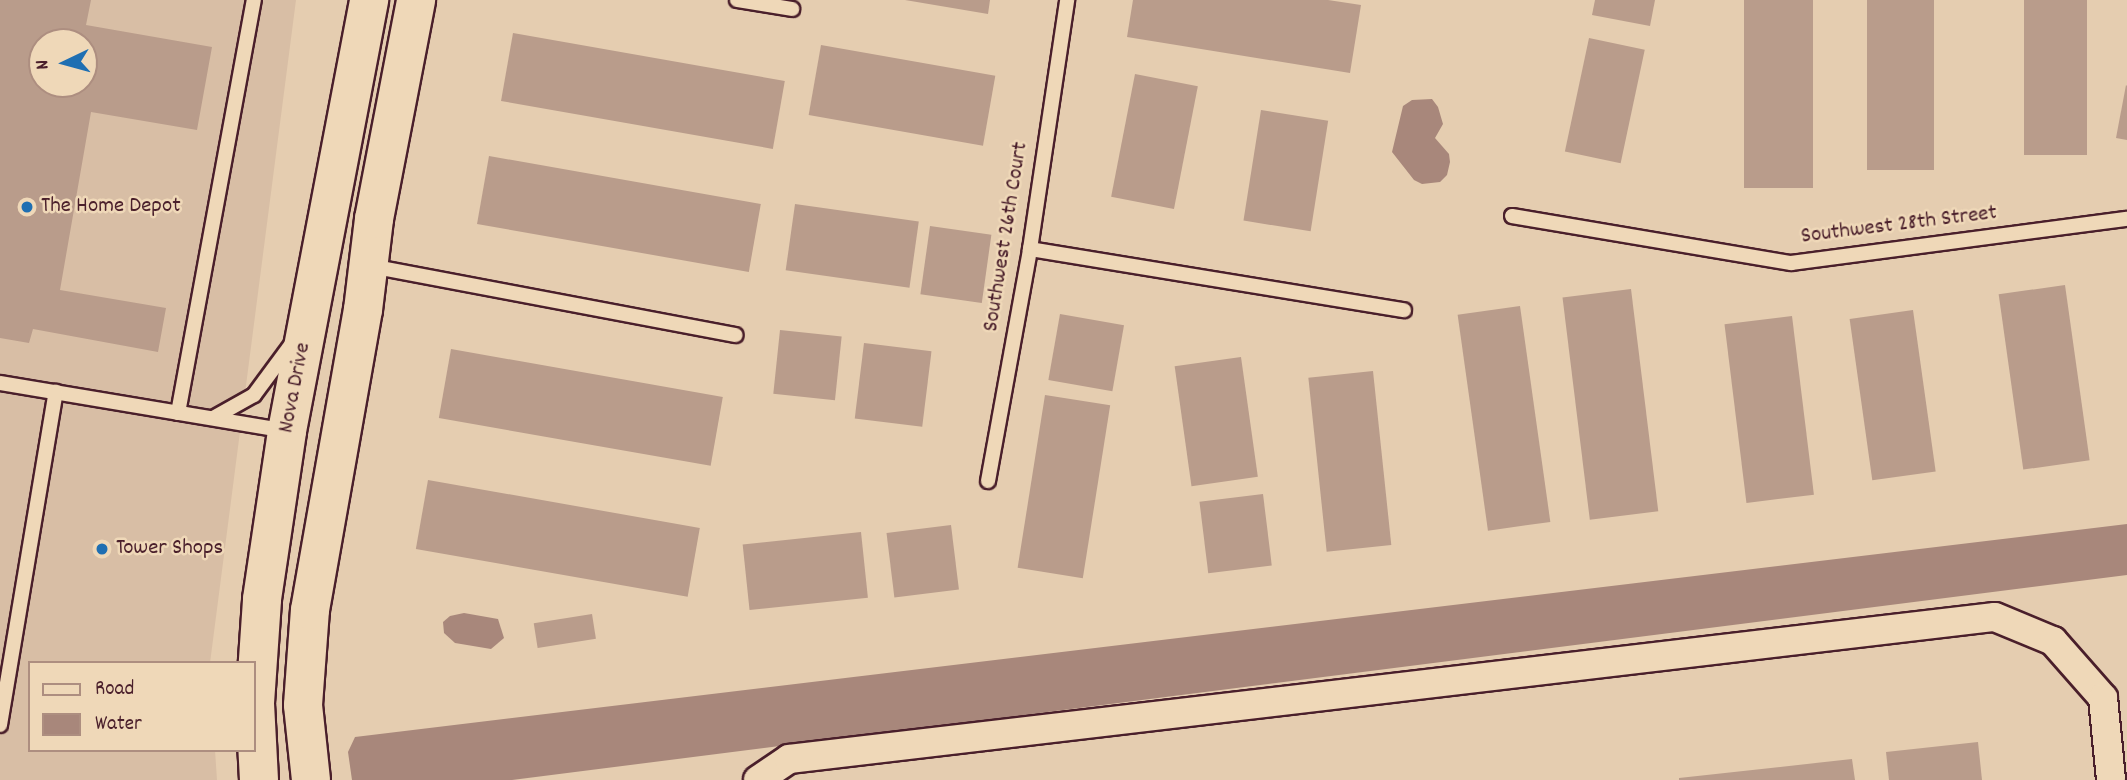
<!DOCTYPE html>
<html>
<head>
<meta charset="utf-8">
<style>
  body { margin:0 }
  #map { position:relative; width:2127px; height:780px; overflow:hidden; background:#e5cdb0; font-family:Dekko,sans-serif }
  div>[style] { position:absolute }
  [style*='--x'] { left:calc(var(--x)*1px); top:calc(var(--y)*1px); width:calc(var(--w)*1px); rotate:calc(var(--a)*1deg) }
  .built>* { inset:0; background:#d8bea5 }
  .water>* { inset:0; background:#a8877b }
  .building>* { inset:0; background:#b99c8b; transform-origin:0 0 }
  .roads { filter:drop-shadow(2px 0 #4a1f2b) drop-shadow(-2px 0 #4a1f2b) drop-shadow(0 2px #4a1f2b) drop-shadow(0 -2px #4a1f2b) }
  .lane>* { height:14px; margin:-7px; padding:0 7px; transform-origin:7px; border-radius:7px; background:#efd8b8 }
  .street>* { height:28px; margin:-14px; padding:0 14px; transform-origin:14px; border-radius:14px; background:#efd8b8 }
  .secondary>* { height:38px; margin:-19px; padding:0 19px; transform-origin:19px; border-radius:19px; background:#efd8b8 }
  .dots>* { width:19px; height:19px; translate:-50% -50%; box-sizing:border-box; border:4px solid #efd8b8; border-radius:50% }
  span { translate:-50% -50%; white-space:nowrap; text-align:center; line-height:1.15; -webkit-text-stroke:5px #efd8b8; paint-order:stroke }
  .poi-label { font-size:23px; color:#4a1f2b }
  .left { translate:0 -50%; text-align:left }
  .street-label { font-size:23px; color:#4a1f2b }
  .legend { position:absolute; left:28px; top:661px; width:228px; height:91px; box-sizing:border-box; background:#efd8b8; border:2px solid #ad8e80; margin:0; padding:9px 12px; list-style:none; font-size:21px; color:#4a1f2b }
  .legend li { display:flex; align-items:center; gap:14px; height:35px }
  .legend b { width:35px; border:2px solid #ad8e80 }
  .north { position:absolute; left:28px; top:28px; width:70px; height:70px; box-sizing:border-box; background:#efd8b8; border:2px solid #ad8e80; border-radius:50%; rotate:265deg; font-size:19px; font-weight:700; line-height:28px; text-align:center; color:#4a1f2b }
  .north::after { content:''; display:block; margin:auto; width:24px; height:32px; background:#1f6fb2; clip-path:polygon(50% 0,100% 100%,50% 72%,0 100%) }
</style>
</head>
<body>
<div id="map">
  <div class="built">
    <i style="clip-path:polygon(evenodd,0 0,296px 0,210px 663px,30px 663px,30px 750px,215px 750px,217px 780px,0 780px,0 0,42px 42px,84px 42px,84px 84px,42px 84px,42px 42px)"></i>
  </div>
  <div class="water">
    <i style="clip-path:polygon(1432px 99px,1438px 107px,1443px 124px,1435px 138px,1449px 154px,1450px 162px,1447px 175px,1440px 182px,1422px 184px,1414px 180px,1392px 152px,1403px 106px,1412px 100px)"></i>
    <i style="clip-path:polygon(2127px 524px,2127px 575px,512px 780px,352px 780px,348px 752px,355px 737px)"></i>
    <i style="clip-path:polygon(464px 613px,498px 619px,504px 638px,491px 649px,455px 643px,444px 633px,443px 622px,450px 616px)"></i>
  </div>
  <div class="building">
    <i style="clip-path:polygon(evenodd,0 0,91px 0,86px 25px,212px 47px,197px 130px,91px 112px,60px 290px,166px 308px,158px 352px,33px 329px,29px 343px,0 338px,0 0,42px 42px,84px 42px,84px 84px,42px 84px,42px 42px)"></i>
    <i style="clip-path:polygon(905px 0,990px 0,988px 14px)"></i>
    <i style="clip-path:polygon(1133px 0,1328px 0,1361px 5px,1350px 73px,1127px 37px)"></i>
    <i style="clip-path:polygon(1595px 0,1655px 0,1650px 26px,1592px 15px)"></i>
    <i style="left:1744px;top:0;width:69px;height:188px"></i>
    <i style="left:1867px;top:0;width:67px;height:170px"></i>
    <i style="left:2024px;top:0;width:63px;height:155px"></i>
    <i style="left:513px;top:33px;width:276px;height:69px;rotate:10deg"></i>
    <i style="left:1589px;top:38px;width:57px;height:116px;rotate:12deg"></i>
    <i style="left:821px;top:45px;width:177px;height:71px;rotate:10deg"></i>
    <i style="left:1135px;top:74px;width:64px;height:125px;rotate:11deg"></i>
    <i style="clip-path:polygon(2126px 85px,2127px 86px,2127px 140px,2116px 138px)"></i>
    <i style="left:1261px;top:110px;width:68px;height:112px;rotate:9deg"></i>
    <i style="left:489px;top:156px;width:276px;height:69px;rotate:10deg"></i>
    <i style="left:795px;top:204px;width:125px;height:67px;rotate:8deg"></i>
    <i style="left:930px;top:226px;width:62px;height:69px;rotate:8deg"></i>
    <i style="left:2065px;top:285px;width:177px;height:67px;rotate:82deg"></i>
    <i style="left:1631px;top:289px;width:224px;height:69px;rotate:83deg"></i>
    <i style="left:1520px;top:306px;width:218px;height:63px;rotate:82deg"></i>
    <i style="left:1913px;top:310px;width:163px;height:64px;rotate:82deg"></i>
    <i style="left:1060px;top:314px;width:65px;height:67px;rotate:10deg"></i>
    <i style="left:1792px;top:316px;width:180px;height:68px;rotate:83deg"></i>
    <i style="left:780px;top:330px;width:62px;height:64px;rotate:6deg"></i>
    <i style="left:864px;top:343px;width:68px;height:76px;rotate:7deg"></i>
    <i style="left:451px;top:349px;width:276px;height:70px;rotate:10deg"></i>
    <i style="left:1241px;top:357px;width:121px;height:67px;rotate:82deg"></i>
    <i style="left:1373px;top:371px;width:175px;height:65px;rotate:84deg"></i>
    <i style="left:1045px;top:395px;width:66px;height:175px;rotate:9deg"></i>
    <i style="left:428px;top:480px;width:276px;height:70px;rotate:10deg"></i>
    <i style="left:1263px;top:494px;width:72px;height:64px;rotate:83deg"></i>
    <i style="left:951px;top:525px;width:65px;height:65px;rotate:83deg"></i>
    <i style="left:861px;top:532px;width:66px;height:119px;rotate:84deg"></i>
    <i style="left:592px;top:614px;width:25px;height:59px;rotate:81deg"></i>
    <i style="clip-path:polygon(1978px 742px,1982px 780px,1889px 780px,1886px 752px)"></i>
    <i style="clip-path:polygon(1852px 759px,1855px 780px,1679px 780px,1679px 778px)"></i>
  </div>
  <div class="roads">
    <div class="lane">
      <i style="--x:737;--y:0;--w:56;--a:9.3"></i>
      <i style="--x:1512;--y:216;--w:283;--a:9.6"></i>
      <i style="--x:1791;--y:263;--w:339;--a:-7.5"></i>
      <i style="--x:1030;--y:249;--w:379;--a:9.3"></i>
      <i style="--x:370;--y:266;--w:372;--a:10.7"></i>
      <i style="--x:0;--y:383;--w:290;--a:9.5"></i>
      <i style="--x:178;--y:413;--w:420;--a:-79.6"></i>
      <i style="--x:213;--y:418;--w:47;--a:-29.3"></i>
      <i style="--x:254;--y:395;--w:62;--a:-53.5"></i>
      <i style="--x:988;--y:481;--w:236;--a:-79.7"></i>
      <i style="--x:1030;--y:249;--w:252;--a:-81.5"></i>
      <i style="--x:0;--y:725;--w:338;--a:-80.5"></i>
    </div>
    <div class="street">
      <i style="--x:758;--y:780;--w:37;--a:-34"></i>
      <i style="--x:789;--y:759;--w:1214;--a:-6.72"></i>
      <i style="--x:1995;--y:617;--w:63;--a:22.5"></i>
      <i style="--x:2053;--y:641;--w:76;--a:48.7"></i>
      <i style="--x:2103;--y:698;--w:82;--a:84.4"></i>
    </div>
    <div class="secondary">
      <i style="--x:259;--y:780;--w:77;--a:-93"></i>
      <i style="--x:255;--y:703;--w:104;--a:-86.1"></i>
      <i style="--x:262;--y:599;--w:170;--a:-81.5"></i>
      <i style="--x:287;--y:431;--w:439;--a:-79.2"></i>
      <i style="--x:311;--y:780;--w:75;--a:-96.1"></i>
      <i style="--x:303;--y:705;--w:95;--a:-85.8"></i>
      <i style="--x:310;--y:610;--w:305;--a:-80"></i>
      <i style="--x:363;--y:310;--w:92;--a:-83.1"></i>
      <i style="--x:374;--y:219;--w:223;--a:-79.1"></i>
    </div>
  </div>
  <div class="dots">
    <i style="left:27px;top:207px;background:#1f6fb2"></i>
    <i style="left:102px;top:549px;background:#1f6fb2"></i>
  </div>
  <div class="poi-label">
    <span class="left" style="left:41px;top:207px">The Home Depot</span>
    <span class="left" style="left:116px;top:549px">Tower Shops</span>
  </div>
  <div class="street-label">
    <span style="left:1899px;top:226px;rotate:-7deg">Southwest 28th Street</span>
    <span style="left:1007px;top:237px;rotate:-81deg">Southwest 26th Court</span>
    <span style="left:296px;top:388px;rotate:-79deg">Nova Drive</span>
  </div>
  <ul class="legend">
  <li><b style="height:9px;background:#efd8b8"></b>Road</li>
  <li><b style="height:19px;background:#a8877b"></b>Water</li>
  </ul>
  <div class="north">N</div>
</div>
</body>
</html>
